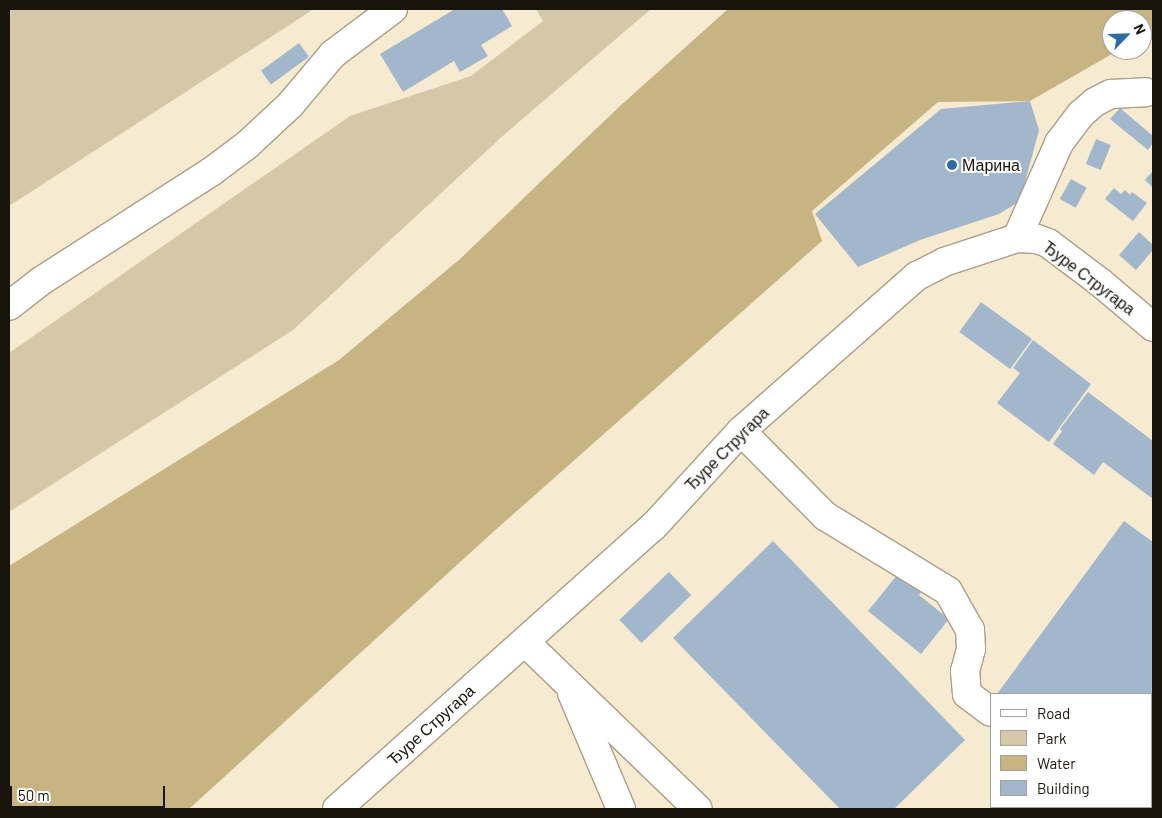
<!DOCTYPE html>
<html>
<head>
<meta charset="utf-8">
<style>
  body { margin:0 }
  #map { position:relative; width:1162px; height:818px; overflow:hidden; background:#f6ead0; font-family:Barlow,sans-serif }
  div>[style] { position:absolute }
  [style*='--x'] { left:calc(var(--x)*1px); top:calc(var(--y)*1px); width:calc(var(--w)*1px); rotate:calc(var(--a)*1deg) }
  .green>* { inset:0; background:#d5c7a7 }
  .water>* { inset:0; background:#c8b383 }
  .building>* { inset:0; background:#a2b7cb; transform-origin:0 0 }
  .roads { filter:drop-shadow(1px 0 #aa9f87) drop-shadow(-1px 0 #aa9f87) drop-shadow(0 1px #aa9f87) drop-shadow(0 -1px #aa9f87) }
  .minor>* { height:28px; margin:-14px; padding:0 14px; transform-origin:14px; border-radius:14px; background:#fff }
  .dots>* { width:14px; height:14px; translate:-50% -50%; box-sizing:border-box; border:2px solid #fff; border-radius:50% }
  span { translate:-50% -50%; white-space:nowrap; text-align:center; line-height:1.15; -webkit-text-stroke:4px #fff; paint-order:stroke }
  .poi-label { font-size:16px; color:#18140b }
  .left { translate:0 -50%; text-align:left }
  .street-label { font-size:16px; color:#18140b }
  .frame { position:absolute; inset:0; border:10px solid #18140b; pointer-events:none }
  .legend { position:absolute; left:990px; top:693px; width:162px; height:115px; box-sizing:border-box; background:#fff; border:1px solid #a3a19d; margin:0; padding:6px 9px; list-style:none; font-size:15px; color:#18140b }
  .legend li { display:flex; align-items:center; gap:10px; height:25px }
  .legend b { width:25px; border:1px solid #a3a19d }
  .north { position:absolute; left:1102px; top:10px; width:50px; height:50px; box-sizing:border-box; background:#fff; border:1px solid #a3a19d; border-radius:50%; rotate:66deg; font-size:14px; font-weight:700; line-height:20px; text-align:center; color:#18140b }
  .north::after { content:''; display:block; margin:auto; width:18px; height:22px; background:#2b6ca2; clip-path:polygon(50% 0,100% 100%,50% 72%,0 100%) }
  .scale { position:absolute; left:10px; top:786px; width:155px; height:22px; box-sizing:border-box; border:2px solid #18140b; border-top:0; padding-left:6px; font-size:15px; line-height:18px; white-space:nowrap; color:#18140b; -webkit-text-stroke:4px #fff; paint-order:stroke }
</style>
</head>
<body>
<div id="map">
  <div class="green">
    <i style="clip-path:polygon(9px 9px,314px 9px,9px 206px)"></i>
    <i style="clip-path:polygon(536px 9px,651px 9px,506px 133px,293px 330px,9px 512px,9px 353px,350px 116px,471px 76px,543px 21px)"></i>
  </div>
  <div class="water">
    <i style="clip-path:polygon(728px 9px,1153px 9px,1153px 40px,1142px 36px,1142px 20px,1112px 20px,1112px 50px,1119px 50px,1030px 101px,938px 102px,812px 211px,822px 241px,492px 533px,189px 809px,9px 809px,9px 566px,339px 360px,460px 259px,620px 106px)"></i>
  </div>
  <div class="building">
    <i style="clip-path:polygon(455px 9px,502px 9px,512px 26px,481px 45px,488px 56px,460px 72px,454px 61px,403px 92px,380px 54px)"></i>
    <i style="left:299px;top:43px;width:17px;height:47px;rotate:54deg"></i>
    <i style="clip-path:polygon(1030px 101px,1039px 130px,1020px 201px,999px 214px,920px 240px,858px 267px,815px 214px,941px 109px)"></i>
    <i style="clip-path:polygon(1120px 108px,1153px 136px,1153px 143px,1148px 150px,1110px 119px)"></i>
    <i style="left:1096px;top:139px;width:16px;height:27px;rotate:22deg"></i>
    <i style="clip-path:polygon(1153px 171px,1153px 188px,1145px 180px)"></i>
    <i style="left:1071px;top:179px;width:18px;height:23px;rotate:29deg"></i>
    <i style="clip-path:polygon(1114px 188px,1121px 194px,1125px 190px,1130px 195px,1132px 192px,1147px 203px,1133px 221px,1105px 199px)"></i>
    <i style="clip-path:polygon(1139px 232px,1153px 245px,1153px 250px,1136px 270px,1119px 255px)"></i>
    <i style="left:981px;top:302px;width:63px;height:37px;rotate:36deg"></i>
    <i style="clip-path:polygon(1033px 340px,1091px 384px,1049px 442px,997px 403px,1020px 373px,1013px 368px)"></i>
    <i style="clip-path:polygon(1088px 392px,1153px 441px,1153px 499px,1103px 462px,1094px 475px,1053px 444px,1062px 431px,1060px 429px)"></i>
    <i style="clip-path:polygon(1124px 521px,1153px 542px,1153px 809px,1142px 807px,1151px 807px,1151px 694px,997px 694px)"></i>
    <i style="clip-path:polygon(773px 541px,965px 740px,894px 809px,840px 809px,673px 638px)"></i>
    <i style="clip-path:polygon(902px 569px,925px 587px,919px 595px,949px 619px,921px 654px,868px 611px)"></i>
    <i style="left:669px;top:572px;width:32px;height:69px;rotate:46deg"></i>
  </div>
  <div class="roads">
    <div class="minor">
      <i style="--x:1017;--y:238;--w:104;--a:-66.1"></i>
      <i style="--x:1059;--y:143;--w:36;--a:-53"></i>
      <i style="--x:1081;--y:114;--w:18;--a:-41"></i>
      <i style="--x:1095;--y:102;--w:18;--a:-27"></i>
      <i style="--x:1111;--y:94;--w:35;--a:-3"></i>
      <i style="--x:9;--y:306;--w:41;--a:-38"></i>
      <i style="--x:41;--y:281;--w:202;--a:-32.7"></i>
      <i style="--x:211;--y:172;--w:45;--a:-36.9"></i>
      <i style="--x:247;--y:145;--w:59;--a:-42.9"></i>
      <i style="--x:290;--y:105;--w:67;--a:-49.9"></i>
      <i style="--x:333;--y:54;--w:75;--a:-36.9"></i>
      <i style="--x:741;--y:431;--w:120;--a:45.3"></i>
      <i style="--x:825;--y:516;--w:144;--a:31.4"></i>
      <i style="--x:948;--y:591;--w:45;--a:60.6"></i>
      <i style="--x:970;--y:630;--w:19;--a:87"></i>
      <i style="--x:971;--y:649;--w:23;--a:105"></i>
      <i style="--x:965;--y:671;--w:23;--a:85"></i>
      <i style="--x:967;--y:694;--w:30;--a:37"></i>
      <i style="--x:525;--y:642;--w:240;--a:44"></i>
      <i style="--x:572;--y:693;--w:126;--a:67.1"></i>
      <i style="--x:1113;--y:807;--w:4;--a:34"></i>
      <i style="--x:337;--y:809;--w:425;--a:-41.8"></i>
      <i style="--x:654;--y:526;--w:129;--a:-47.5"></i>
      <i style="--x:741;--y:431;--w:235;--a:-41.4"></i>
      <i style="--x:917;--y:276;--w:30;--a:-27"></i>
      <i style="--x:944;--y:262;--w:77;--a:-18.2"></i>
      <i style="--x:1017;--y:238;--w:20;--a:3"></i>
      <i style="--x:1037;--y:239;--w:12;--a:20"></i>
      <i style="--x:1048;--y:243;--w:66;--a:37"></i>
      <i style="--x:1101;--y:283;--w:68;--a:40.2"></i>
    </div>
  </div>
  <div class="dots">
    <i style="left:952px;top:165px;background:#2b6ca2"></i>
  </div>
  <div class="poi-label">
    <span class="left" style="left:962px;top:165px">Марина</span>
  </div>
  <div class="street-label">
    <span style="left:1089px;top:278px;rotate:37deg">Ђуре Стругара</span>
    <span style="left:727px;top:449px;rotate:-45deg">Ђуре Стругара</span>
    <span style="left:431px;top:725px;rotate:-42deg">Ђуре Стругара</span>
  </div>
  <div class="frame"></div>
  <ul class="legend">
  <li><b style="height:6px;background:#fff"></b>Road</li>
  <li><b style="height:14px;background:#d5c7a7"></b>Park</li>
  <li><b style="height:14px;background:#c8b383"></b>Water</li>
  <li><b style="height:14px;background:#a2b7cb"></b>Building</li>
  </ul>
  <div class="north">N</div>
  <div class="scale">50 m</div>
</div>
</body>
</html>
